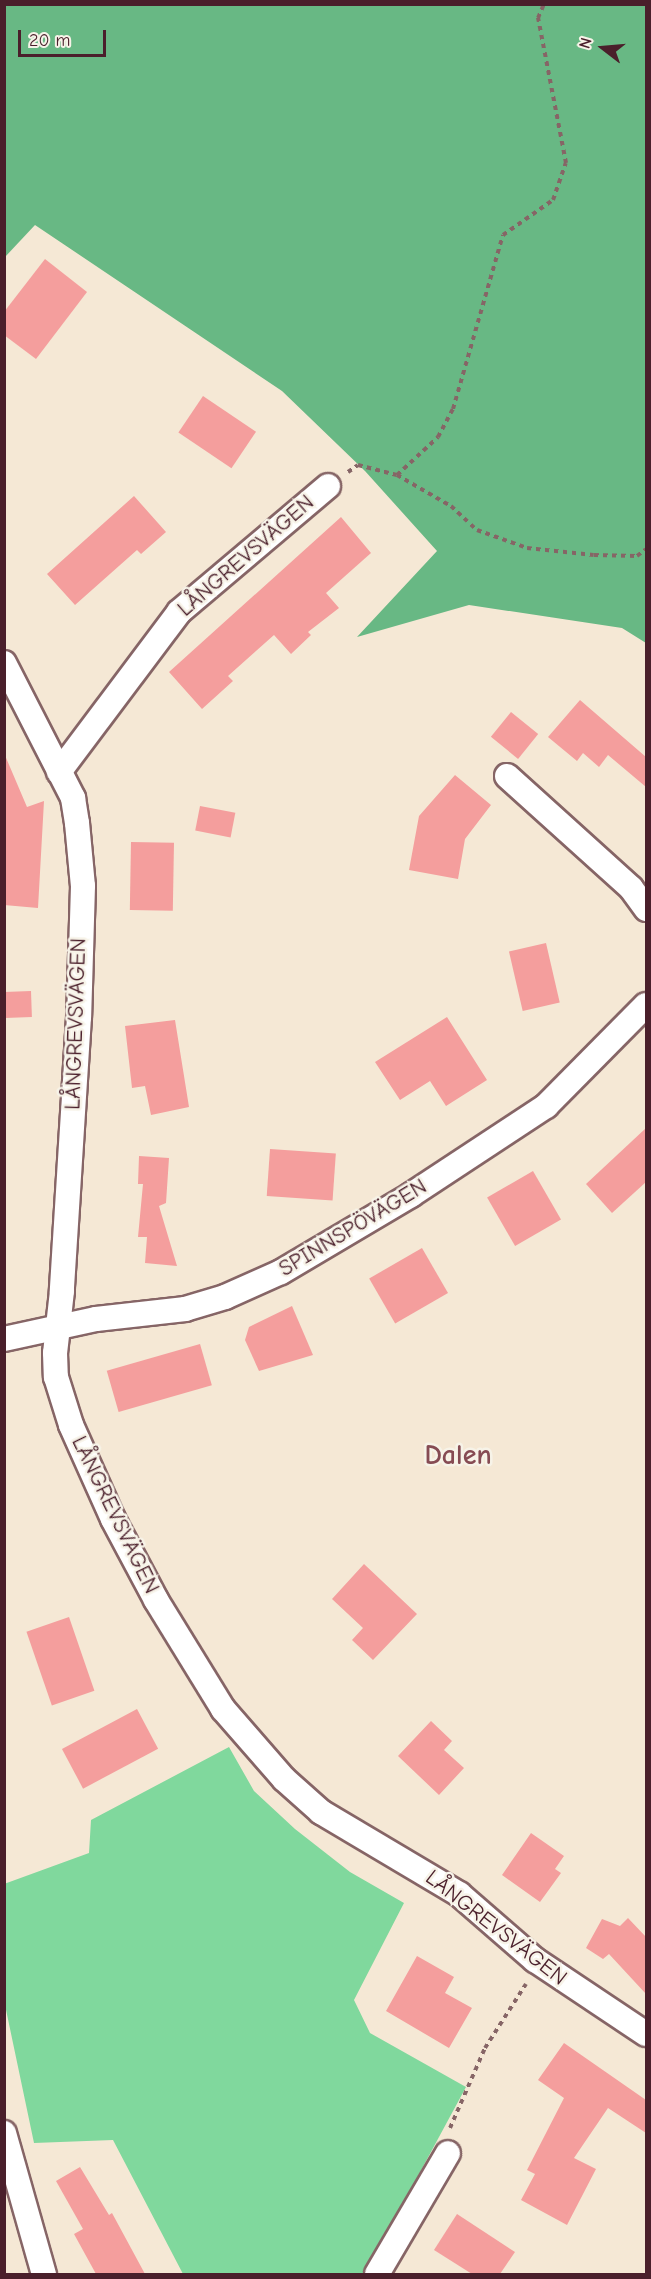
<!DOCTYPE html>
<html>
<head>
<meta charset="utf-8">
<style>
  body { margin:0 }
  #map { position:relative; width:651px; height:2279px; overflow:hidden; background:#f5e8d5; font-family:"Comic Neue",sans-serif }
  div>[style] { position:absolute }
  [style*='--x'] { left:calc(var(--x)*1px); top:calc(var(--y)*1px); width:calc(var(--w)*1px); rotate:calc(var(--a)*1deg) }
  .green>* { inset:0; background:#80d89d }
  .forest>* { inset:0; background:#68b884 }
  .building>* { inset:0; background:#f49e9d; transform-origin:0 0 }
  .path>* { height:4px; margin-top:-2px; transform-origin:0; background:repeating-linear-gradient(90deg,#866566 0 4.5px,transparent 0 9px) }
  .roads { filter:drop-shadow(2px 0 #866566) drop-shadow(-2px 0 #866566) drop-shadow(0 2px #866566) drop-shadow(0 -2px #866566) }
  .street>* { height:24px; margin:-12px; padding:0 12px; transform-origin:12px; border-radius:12px; background:#fff }
  span { translate:-50% -50%; white-space:nowrap; text-align:center; line-height:1.15; -webkit-text-stroke:5px #f7f3e8; paint-order:stroke }
  .street-label { font-size:22px; color:#4a1f2b }
  .district-label { font-size:28px; color:#864b53; font-weight:700 }
  .frame { position:absolute; inset:0; border:6px solid #4a1f2b; pointer-events:none }
  .north { position:absolute; left:573px; top:18px; width:60px; height:60px; -webkit-text-stroke:4px #f7f3e8; paint-order:stroke; rotate:286deg; font-size:16px; font-weight:700; line-height:24px; text-align:center; color:#4a1f2b }
  .north::after { content:''; display:block; margin:auto; width:21px; height:27px; background:#4a1f2b; clip-path:polygon(50% 0,100% 100%,50% 72%,0 100%) }
  .scale { position:absolute; left:18px; top:30px; width:88px; height:27px; box-sizing:border-box; border:3px solid #4a1f2b; border-top:0; padding-left:8px; font-size:18px; line-height:21px; white-space:nowrap; color:#4a1f2b; -webkit-text-stroke:4px #f7f3e8; paint-order:stroke }
</style>
</head>
<body>
<div id="map">
  <div class="green">
    <i style="clip-path:polygon(229px 1747px,254px 1791px,295px 1829px,350px 1872px,404px 1903px,354px 2000px,370px 2033px,466px 2087px,365px 2274px,183px 2274px,113px 2140px,34px 2143px,5px 2005px,4px 1884px,89px 1853px,91px 1820px)"></i>
  </div>
  <div class="forest">
    <i style="clip-path:polygon(5px 4px,646px 5px,646px 643px,622px 628px,469px 605px,357px 637px,437px 551px,365px 471px,282px 391px,35px 225px,5px 257px)"></i>
  </div>
  <div class="building">
    <i style="clip-path:polygon(45px 259px,87px 292px,36px 359px,4px 335px,4px 312px)"></i>
    <i style="left:203px;top:396px;width:64px;height:44px;rotate:34deg"></i>
    <i style="clip-path:polygon(134px 496px,166px 532px,141px 554px,137px 550px,75px 605px,47px 574px)"></i>
    <i style="clip-path:polygon(341px 517px,371px 553px,326px 593px,339px 608px,308px 632px,311px 635px,291px 654px,274px 635px,228px 676px,233px 681px,202px 709px,169px 672px)"></i>
    <i style="clip-path:polygon(580px 700px,646px 757px,646px 787px,608px 755px,599px 767px,583px 753px,577px 761px,548px 737px)"></i>
    <i style="left:511px;top:712px;width:35px;height:32px;rotate:39deg"></i>
    <i style="clip-path:polygon(4px 753px,27px 807px,44px 801px,38px 908px,4px 905px)"></i>
    <i style="clip-path:polygon(455px 775px,491px 805px,465px 839px,458px 879px,409px 870px,419px 816px)"></i>
    <i style="left:200px;top:806px;width:36px;height:25px;rotate:11deg"></i>
    <i style="left:131px;top:842px;width:43px;height:68px;rotate:1deg"></i>
    <i style="left:546px;top:943px;width:61px;height:38px;rotate:77deg"></i>
    <i style="left:31px;top:991px;width:26px;height:27px;rotate:88deg"></i>
    <i style="clip-path:polygon(447px 1017px,487px 1080px,446px 1106px,430px 1081px,400px 1100px,375px 1062px)"></i>
    <i style="clip-path:polygon(175px 1020px,189px 1107px,151px 1115px,145px 1086px,132px 1088px,125px 1026px)"></i>
    <i style="clip-path:polygon(646px 1128px,646px 1182px,612px 1213px,586px 1184px)"></i>
    <i style="left:270px;top:1149px;width:66px;height:47px;rotate:4deg"></i>
    <i style="clip-path:polygon(139px 1156px,169px 1158px,166px 1203px,159px 1206px,177px 1266px,145px 1263px,147px 1237px,138px 1237px,143px 1184px,138px 1184px)"></i>
    <i style="left:533px;top:1171px;width:56px;height:53px;rotate:60deg"></i>
    <i style="left:422px;top:1248px;width:52px;height:61px;rotate:60deg"></i>
    <i style="clip-path:polygon(292px 1306px,313px 1355px,259px 1371px,245px 1340px,249px 1327px)"></i>
    <i style="left:200px;top:1344px;width:43px;height:97px;rotate:74deg"></i>
    <i style="clip-path:polygon(364px 1564px,417px 1614px,373px 1660px,352px 1640px,363px 1628px,332px 1599px)"></i>
    <i style="left:69px;top:1617px;width:78px;height:45px;rotate:71deg"></i>
    <i style="left:137px;top:1709px;width:45px;height:85px;rotate:62deg"></i>
    <i style="clip-path:polygon(431px 1721px,452px 1741px,444px 1750px,464px 1768px,439px 1795px,398px 1756px)"></i>
    <i style="clip-path:polygon(531px 1833px,564px 1856px,555px 1869px,561px 1873px,540px 1902px,502px 1875px)"></i>
    <i style="clip-path:polygon(628px 1918px,646px 1937px,646px 1994px,609px 1954px,603px 1959px,586px 1948px,602px 1919px,620px 1926px)"></i>
    <i style="clip-path:polygon(417px 1956px,454px 1977px,445px 1993px,472px 2008px,449px 2048px,386px 2011px)"></i>
    <i style="clip-path:polygon(564px 2043px,646px 2100px,646px 2133px,608px 2108px,574px 2158px,596px 2169px,567px 2225px,521px 2200px,535px 2174px,527px 2170px,564px 2098px,538px 2080px)"></i>
    <i style="clip-path:polygon(80px 2167px,109px 2215px,112px 2213px,145px 2274px,96px 2274px,74px 2234px,83px 2229px,56px 2181px)"></i>
    <i style="clip-path:polygon(457px 2214px,515px 2252px,500px 2274px,472px 2274px,434px 2250px)"></i>
  </div>
  <div class="path">
    <i style="--x:348;--y:472;--w:12;--a:-35"></i>
    <i style="--x:358;--y:465;--w:40;--a:14.4"></i>
    <i style="--x:397;--y:475;--w:62;--a:29.9"></i>
    <i style="--x:451;--y:506;--w:35;--a:43"></i>
    <i style="--x:477;--y:530;--w:53;--a:19.8"></i>
    <i style="--x:527;--y:548;--w:67;--a:6"></i>
    <i style="--x:594;--y:555;--w:43;--a:1.3"></i>
    <i style="--x:637;--y:556;--w:11;--a:-38"></i>
    <i style="--x:397;--y:475;--w:56;--a:-42.8"></i>
    <i style="--x:438;--y:437;--w:32;--a:-62"></i>
    <i style="--x:453;--y:409;--w:181;--a:-74"></i>
    <i style="--x:503;--y:235;--w:61;--a:-35"></i>
    <i style="--x:553;--y:200;--w:39;--a:-71"></i>
    <i style="--x:566;--y:163;--w:148;--a:-100.9"></i>
    <i style="--x:538;--y:18;--w:15;--a:-67"></i>
    <i style="--x:450;--y:2128;--w:87;--a:-66.4"></i>
    <i style="--x:485;--y:2048;--w:76;--a:-57.4"></i>
  </div>
  <div class="roads">
    <div class="street">
      <i style="--x:4;--y:663;--w:152;--a:62.9"></i>
      <i style="--x:73;--y:798;--w:25;--a:81"></i>
      <i style="--x:77;--y:823;--w:63;--a:84.6"></i>
      <i style="--x:83;--y:886;--w:131;--a:91.7"></i>
      <i style="--x:79;--y:1017;--w:275;--a:93.6"></i>
      <i style="--x:62;--y:1291;--w:62;--a:96.4"></i>
      <i style="--x:55;--y:1353;--w:24;--a:88"></i>
      <i style="--x:56;--y:1377;--w:50;--a:72.6"></i>
      <i style="--x:71;--y:1425;--w:103;--a:65.9"></i>
      <i style="--x:113;--y:1519;--w:92;--a:62"></i>
      <i style="--x:156;--y:1600;--w:128;--a:58.4"></i>
      <i style="--x:223;--y:1709;--w:93;--a:48.9"></i>
      <i style="--x:284;--y:1779;--w:50;--a:41.7"></i>
      <i style="--x:321;--y:1812;--w:161;--a:30.7"></i>
      <i style="--x:459;--y:1894;--w:101;--a:41"></i>
      <i style="--x:535;--y:1960;--w:133;--a:33.7"></i>
      <i style="--x:59;--y:772;--w:200;--a:-53.1"></i>
      <i style="--x:179;--y:612;--w:195;--a:-40.2"></i>
      <i style="--x:507;--y:776;--w:167;--a:42.1"></i>
      <i style="--x:631;--y:888;--w:26;--a:54"></i>
      <i style="--x:4;--y:1339;--w:94;--a:-12.3"></i>
      <i style="--x:96;--y:1319;--w:90;--a:-6.4"></i>
      <i style="--x:185;--y:1309;--w:42;--a:-16.7"></i>
      <i style="--x:225;--y:1297;--w:61;--a:-24.1"></i>
      <i style="--x:281;--y:1272;--w:151;--a:-30.6"></i>
      <i style="--x:411;--y:1195;--w:162;--a:-33.4"></i>
      <i style="--x:546;--y:1106;--w:142;--a:-45.3"></i>
      <i style="--x:4;--y:2133;--w:147;--a:74.2"></i>
      <i style="--x:377;--y:2274;--w:140;--a:-59.6"></i>
    </div>
  </div>
  <div class="street-label">
    <span style="left:246px;top:556px;rotate:-41deg">LÅNGREVSVÄGEN</span>
    <span style="left:76px;top:1024px;rotate:-88deg">LÅNGREVSVÄGEN</span>
    <span style="left:353px;top:1228px;rotate:-31deg">SPINNSPÖVÄGEN</span>
    <span style="left:115px;top:1515px;rotate:64deg">LÅNGREVSVÄGEN</span>
    <span style="left:496px;top:1928px;rotate:38deg">LÅNGREVSVÄGEN</span>
  </div>
  <div class="district-label">
    <span style="left:458px;top:1455px">Dalen</span>
  </div>
  <div class="frame"></div>
  <div class="north">N</div>
  <div class="scale">20 m</div>
</div>
</body>
</html>
